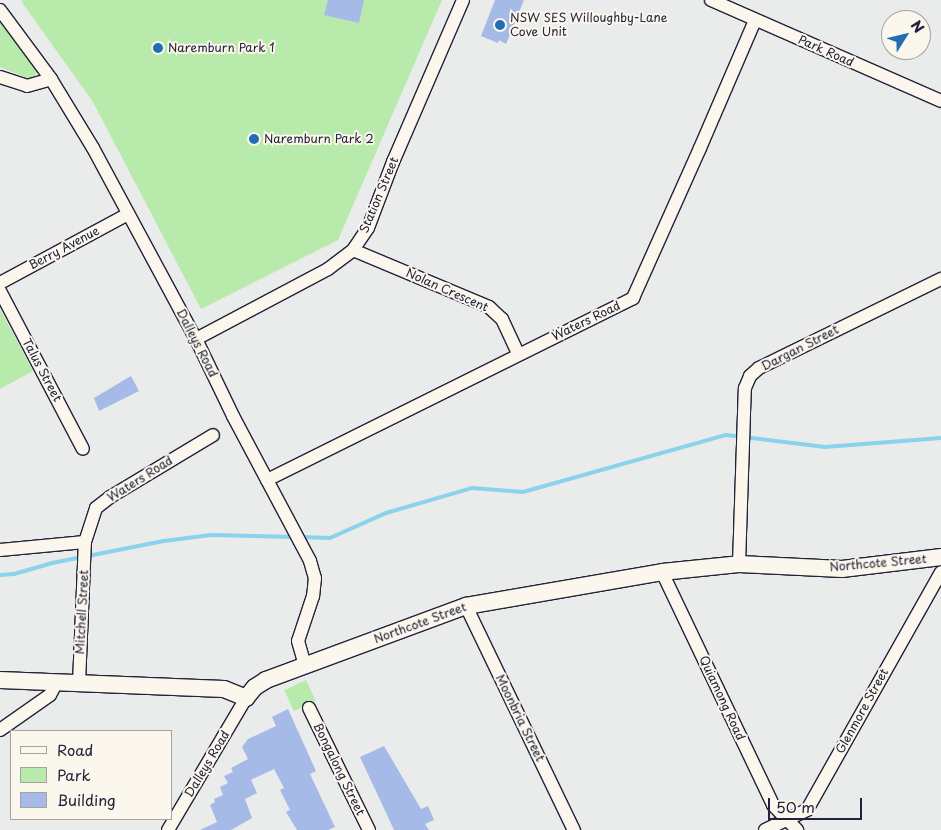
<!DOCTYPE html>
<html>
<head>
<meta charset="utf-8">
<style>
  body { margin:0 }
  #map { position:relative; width:941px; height:830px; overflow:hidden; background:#eaebeb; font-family:"Playpen Sans",sans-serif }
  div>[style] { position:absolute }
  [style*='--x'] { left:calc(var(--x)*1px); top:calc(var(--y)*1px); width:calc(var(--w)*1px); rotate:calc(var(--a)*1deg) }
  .green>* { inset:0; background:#b7eaab; transform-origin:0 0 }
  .stream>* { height:4px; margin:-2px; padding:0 2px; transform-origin:2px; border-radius:2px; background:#8bd2ec }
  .building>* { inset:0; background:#a6bae8 }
  .roads { filter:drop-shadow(1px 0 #22223b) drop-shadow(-1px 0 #22223b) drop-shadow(0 1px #22223b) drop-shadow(0 -1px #22223b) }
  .minor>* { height:12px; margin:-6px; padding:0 6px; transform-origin:6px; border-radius:6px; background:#fbf7ec }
  .tertiary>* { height:16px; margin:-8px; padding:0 8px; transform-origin:8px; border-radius:8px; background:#fbf7ec }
  .dots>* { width:14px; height:14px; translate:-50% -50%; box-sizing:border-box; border:2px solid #fbf7ec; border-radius:50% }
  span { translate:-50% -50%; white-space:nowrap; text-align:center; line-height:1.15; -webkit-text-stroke:4px #fbf7ec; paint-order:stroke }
  .poi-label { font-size:12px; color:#22223b }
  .left { translate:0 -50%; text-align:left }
  .street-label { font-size:12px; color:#22223b }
  .legend { position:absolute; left:10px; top:730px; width:162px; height:90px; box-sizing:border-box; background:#fbf7ec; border:1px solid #a4a2a5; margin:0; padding:6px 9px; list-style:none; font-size:15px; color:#22223b }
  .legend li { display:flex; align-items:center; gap:10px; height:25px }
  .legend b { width:25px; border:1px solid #a4a2a5 }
  .north { position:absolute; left:881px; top:10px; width:50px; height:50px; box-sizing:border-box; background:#fbf7ec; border:1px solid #a4a2a5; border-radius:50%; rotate:54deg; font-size:14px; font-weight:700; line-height:20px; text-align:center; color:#22223b }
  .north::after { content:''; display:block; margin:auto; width:18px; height:22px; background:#1f6fb2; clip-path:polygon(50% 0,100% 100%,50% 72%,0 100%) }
  .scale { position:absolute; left:768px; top:798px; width:94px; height:22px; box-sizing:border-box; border:2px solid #22223b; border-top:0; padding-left:6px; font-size:15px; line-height:18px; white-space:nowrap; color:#22223b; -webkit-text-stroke:4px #fbf7ec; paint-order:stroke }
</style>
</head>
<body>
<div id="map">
  <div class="green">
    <i style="clip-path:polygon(24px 0,442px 0,338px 240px,201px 309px,93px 102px,21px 1px)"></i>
    <i style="clip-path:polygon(0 15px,38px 70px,35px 76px,30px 79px,0 67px)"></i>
    <i style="clip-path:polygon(0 309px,33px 371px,0 389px)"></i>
    <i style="left:306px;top:680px;width:23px;height:24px;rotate:65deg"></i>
  </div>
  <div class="stream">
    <i style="--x:301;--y:537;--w:29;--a:2"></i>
    <i style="--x:330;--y:538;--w:61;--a:-24.1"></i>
    <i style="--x:386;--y:513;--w:90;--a:-16.2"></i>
    <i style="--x:472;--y:488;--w:51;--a:4.5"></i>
    <i style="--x:523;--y:492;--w:211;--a:-15.7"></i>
    <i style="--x:726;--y:435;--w:100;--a:6.9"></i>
    <i style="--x:825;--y:447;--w:116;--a:-4.4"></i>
    <i style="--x:0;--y:575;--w:14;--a:-4"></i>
    <i style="--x:14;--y:574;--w:40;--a:-16"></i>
    <i style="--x:52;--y:563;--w:114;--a:-11.1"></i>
    <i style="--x:164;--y:541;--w:47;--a:-7.3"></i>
    <i style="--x:211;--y:535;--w:83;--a:1.4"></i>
  </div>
  <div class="building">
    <i style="clip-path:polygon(328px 0,364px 0,359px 23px,324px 15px)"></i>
    <i style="clip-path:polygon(495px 0,524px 0,506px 44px,499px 40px,498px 43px,481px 36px)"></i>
    <i style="clip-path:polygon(131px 376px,139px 391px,99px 411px,94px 398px)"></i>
    <i style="clip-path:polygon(288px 709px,316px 771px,310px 774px,335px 827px,328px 830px,297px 830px,286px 812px,290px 810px,280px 790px,284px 788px,274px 769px,251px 780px,257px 793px,245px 799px,252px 818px,231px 830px,200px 830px,217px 822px,210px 805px,215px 802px,214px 799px,223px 795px,220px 787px,228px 783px,224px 776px,233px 772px,231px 768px,248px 759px,242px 747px,248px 739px,276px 726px,272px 717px)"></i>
    <i style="clip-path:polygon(384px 746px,421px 809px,428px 806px,434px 820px,425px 824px,429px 830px,394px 830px,360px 757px)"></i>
  </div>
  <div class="roads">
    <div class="minor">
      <i style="--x:711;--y:0;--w:251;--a:23.7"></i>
      <i style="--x:0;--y:10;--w:86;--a:53.5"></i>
      <i style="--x:51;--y:79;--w:81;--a:58.7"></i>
      <i style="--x:93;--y:148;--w:217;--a:61.7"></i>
      <i style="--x:196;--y:339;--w:85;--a:64.3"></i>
      <i style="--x:233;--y:416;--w:164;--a:62"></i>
      <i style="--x:310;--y:561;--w:18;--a:74"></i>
      <i style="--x:315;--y:578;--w:18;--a:96"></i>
      <i style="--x:313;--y:596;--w:47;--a:108.4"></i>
      <i style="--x:298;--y:641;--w:25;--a:74"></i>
      <i style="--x:0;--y:77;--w:28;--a:18"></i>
      <i style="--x:27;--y:86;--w:25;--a:-16"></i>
      <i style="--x:353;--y:250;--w:147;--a:22.7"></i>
      <i style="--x:489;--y:307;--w:18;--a:43"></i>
      <i style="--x:502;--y:319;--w:38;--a:65"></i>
      <i style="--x:0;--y:283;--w:145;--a:-28.3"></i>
      <i style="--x:0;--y:291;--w:178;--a:62.3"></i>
      <i style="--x:196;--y:339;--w:149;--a:-27.9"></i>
      <i style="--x:328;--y:269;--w:31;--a:-37"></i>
      <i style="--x:353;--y:250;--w:27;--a:-56"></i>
      <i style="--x:368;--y:228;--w:71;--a:-69.3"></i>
      <i style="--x:393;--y:162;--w:176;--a:-66.6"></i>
      <i style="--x:267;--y:480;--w:409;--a:-26.4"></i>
      <i style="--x:633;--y:298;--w:164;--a:-65.9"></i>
      <i style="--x:700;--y:148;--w:139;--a:-66.7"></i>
      <i style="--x:0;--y:550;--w:85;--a:-5.4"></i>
      <i style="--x:85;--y:542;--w:36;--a:-72"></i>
      <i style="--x:96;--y:508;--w:18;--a:-38"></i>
      <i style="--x:110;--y:497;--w:120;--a:-31"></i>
      <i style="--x:739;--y:564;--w:151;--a:-88.1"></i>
      <i style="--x:744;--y:413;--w:25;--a:-88"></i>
      <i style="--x:745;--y:388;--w:13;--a:-67"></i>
      <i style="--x:750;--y:376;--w:12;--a:-42"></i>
      <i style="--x:759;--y:368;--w:203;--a:-26.1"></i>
      <i style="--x:662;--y:572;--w:258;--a:64.5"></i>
      <i style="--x:773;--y:805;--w:35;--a:46"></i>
      <i style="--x:466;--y:606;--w:249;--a:64.3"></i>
      <i style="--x:79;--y:683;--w:141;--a:-87.6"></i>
      <i style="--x:309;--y:708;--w:136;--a:63.8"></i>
      <i style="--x:0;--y:730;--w:61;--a:-35"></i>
      <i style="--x:50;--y:695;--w:15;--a:-62"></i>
      <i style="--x:168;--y:830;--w:153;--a:-59.4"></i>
      <i style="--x:765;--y:830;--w:47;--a:-25.5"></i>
      <i style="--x:807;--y:810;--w:273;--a:-60.6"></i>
    </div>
    <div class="tertiary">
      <i style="--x:0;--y:680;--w:224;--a:2.3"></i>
      <i style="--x:224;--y:689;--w:24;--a:22"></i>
      <i style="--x:246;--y:698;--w:14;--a:-51"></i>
      <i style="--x:255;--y:687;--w:13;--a:-32"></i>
      <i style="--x:266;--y:680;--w:213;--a:-20.3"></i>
      <i style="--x:466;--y:606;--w:199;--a:-9.8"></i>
      <i style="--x:662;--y:572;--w:77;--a:-5.9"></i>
      <i style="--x:739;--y:564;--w:103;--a:2.8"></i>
      <i style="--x:842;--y:569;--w:100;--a:-6.9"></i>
    </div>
  </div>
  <div class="dots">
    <i style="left:500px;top:25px;background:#1f6fb2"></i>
    <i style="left:158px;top:48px;background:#1f6fb2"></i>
    <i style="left:254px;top:139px;background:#1f6fb2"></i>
  </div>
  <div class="poi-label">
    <span class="left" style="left:510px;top:25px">NSW SES Willoughby-Lane<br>Cove Unit</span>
    <span class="left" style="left:168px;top:48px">Naremburn Park 1</span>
    <span class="left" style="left:264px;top:139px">Naremburn Park 2</span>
  </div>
  <div class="street-label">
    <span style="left:826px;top:51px;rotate:24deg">Park Road</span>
    <span style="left:379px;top:195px;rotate:-67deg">Station Street</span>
    <span style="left:64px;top:248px;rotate:-28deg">Berry Avenue</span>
    <span style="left:447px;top:290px;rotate:24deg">Nolan Crescent</span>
    <span style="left:586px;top:321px;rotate:-26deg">Waters Road</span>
    <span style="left:197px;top:343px;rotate:63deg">Dalleys Road</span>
    <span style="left:800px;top:348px;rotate:-27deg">Dargan Street</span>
    <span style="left:42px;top:370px;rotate:62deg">Talus Street</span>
    <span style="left:140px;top:479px;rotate:-32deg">Waters Road</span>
    <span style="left:878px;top:563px;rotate:-5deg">Northcote Street</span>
    <span style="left:82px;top:612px;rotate:-87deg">Mitchell Street</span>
    <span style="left:420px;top:623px;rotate:-20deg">Northcote Street</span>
    <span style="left:722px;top:698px;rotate:65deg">Quiamong Road</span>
    <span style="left:862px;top:711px;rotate:-61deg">Glenmore Street</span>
    <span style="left:520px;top:718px;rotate:64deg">Moonbria Street</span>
    <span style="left:207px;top:764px;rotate:-59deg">Dalleys Road</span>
    <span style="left:339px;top:769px;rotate:64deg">Bongalong Street</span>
  </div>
  <ul class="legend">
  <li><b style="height:6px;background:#fbf7ec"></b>Road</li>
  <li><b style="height:14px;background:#b7eaab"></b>Park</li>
  <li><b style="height:14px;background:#a6bae8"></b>Building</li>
  </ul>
  <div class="north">N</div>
  <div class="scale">50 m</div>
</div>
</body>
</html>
